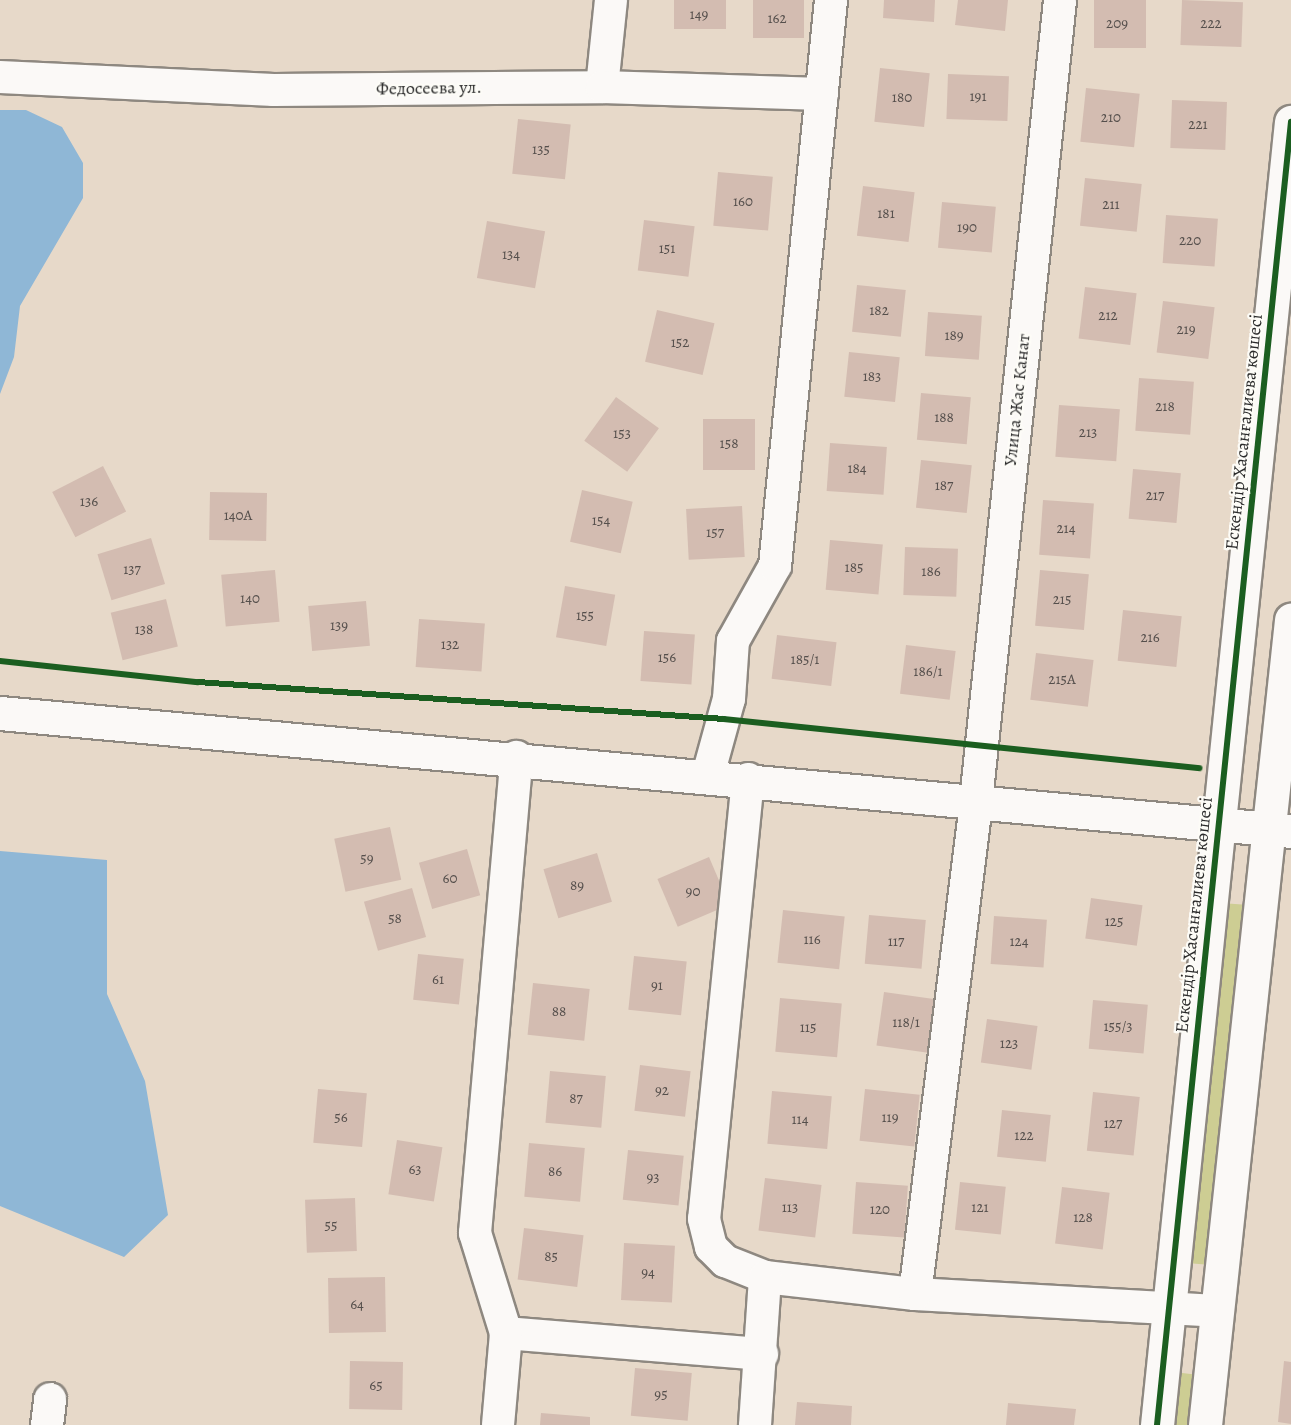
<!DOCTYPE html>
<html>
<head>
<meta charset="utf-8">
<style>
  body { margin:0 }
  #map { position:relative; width:1291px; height:1425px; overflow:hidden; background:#e7d9c9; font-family:Alegreya,serif }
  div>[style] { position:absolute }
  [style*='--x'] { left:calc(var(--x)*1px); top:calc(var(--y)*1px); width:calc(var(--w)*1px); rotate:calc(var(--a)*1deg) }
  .green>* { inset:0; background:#cdcd93; transform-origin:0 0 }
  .water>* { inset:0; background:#8fb7d6 }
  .building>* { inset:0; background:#d3bcb1; transform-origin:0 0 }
  .roads { filter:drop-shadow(2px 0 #8e8880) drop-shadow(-2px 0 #8e8880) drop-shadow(0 2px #8e8880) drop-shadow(0 -2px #8e8880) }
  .street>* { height:32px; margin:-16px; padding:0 16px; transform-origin:16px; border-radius:16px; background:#fbf9f7 }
  .secondary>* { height:33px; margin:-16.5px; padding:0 16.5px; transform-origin:16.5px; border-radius:16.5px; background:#fbf9f7 }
  .cycleway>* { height:6px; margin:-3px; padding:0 3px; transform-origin:3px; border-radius:3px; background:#1b5e20 }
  span { translate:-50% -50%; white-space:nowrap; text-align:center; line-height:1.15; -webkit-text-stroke:4.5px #fdfcf7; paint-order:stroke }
  .number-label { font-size:15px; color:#554f4c }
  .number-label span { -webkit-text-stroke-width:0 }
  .street-label { font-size:18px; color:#2b2b2b }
</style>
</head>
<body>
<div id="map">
  <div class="green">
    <i style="clip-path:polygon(1221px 903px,1249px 905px,1211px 1265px,1187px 1263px)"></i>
    <i style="left:1174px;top:1372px;width:25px;height:53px;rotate:7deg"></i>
  </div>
  <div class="water">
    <i style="clip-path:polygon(0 110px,26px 110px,62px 127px,83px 163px,83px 198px,20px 306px,14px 357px,0 394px)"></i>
    <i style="clip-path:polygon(0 851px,107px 860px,107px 994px,145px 1081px,168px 1215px,124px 1257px,0 1206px)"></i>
  </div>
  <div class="building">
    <i style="left:674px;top:0;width:52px;height:29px"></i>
    <i style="left:753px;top:0;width:51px;height:38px"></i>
    <i style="clip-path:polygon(884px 0,935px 0,934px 22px,883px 18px)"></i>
    <i style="clip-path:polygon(958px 0,1008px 0,1005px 31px,955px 25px)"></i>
    <i style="left:1094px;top:0;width:52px;height:48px"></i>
    <i style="left:1182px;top:0;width:61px;height:45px;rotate:2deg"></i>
    <i style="left:880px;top:68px;width:50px;height:54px;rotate:6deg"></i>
    <i style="left:948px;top:74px;width:61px;height:45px;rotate:2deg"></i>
    <i style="left:1086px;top:88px;width:54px;height:54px;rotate:6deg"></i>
    <i style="left:1172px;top:100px;width:55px;height:48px;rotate:2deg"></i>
    <i style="left:518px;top:119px;width:53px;height:55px;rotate:6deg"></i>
    <i style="left:718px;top:172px;width:55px;height:54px;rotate:5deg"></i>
    <i style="left:1085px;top:178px;width:57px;height:48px;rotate:6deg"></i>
    <i style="left:863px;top:186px;width:52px;height:50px;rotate:7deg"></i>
    <i style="left:942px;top:202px;width:54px;height:46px;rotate:5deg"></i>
    <i style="left:1166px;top:215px;width:52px;height:48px;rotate:4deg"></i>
    <i style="left:644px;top:220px;width:51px;height:51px;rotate:7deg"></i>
    <i style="left:487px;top:221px;width:59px;height:58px;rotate:10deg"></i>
    <i style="left:857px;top:285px;width:49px;height:47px;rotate:6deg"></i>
    <i style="left:1085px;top:287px;width:52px;height:52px;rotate:7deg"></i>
    <i style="left:1163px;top:301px;width:52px;height:52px;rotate:7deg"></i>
    <i style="left:657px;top:310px;width:59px;height:53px;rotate:13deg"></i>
    <i style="left:928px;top:312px;width:54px;height:44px;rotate:4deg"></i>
    <i style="left:849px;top:352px;width:51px;height:45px;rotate:6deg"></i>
    <i style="left:1139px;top:378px;width:55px;height:53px;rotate:4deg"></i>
    <i style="left:921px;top:393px;width:50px;height:47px;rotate:5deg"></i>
    <i style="left:616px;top:397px;width:53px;height:54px;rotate:36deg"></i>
    <i style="left:1059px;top:405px;width:61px;height:52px;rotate:4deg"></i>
    <i style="left:703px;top:419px;width:52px;height:51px"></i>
    <i style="left:830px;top:443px;width:57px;height:48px;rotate:4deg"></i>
    <i style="left:921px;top:460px;width:51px;height:48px;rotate:6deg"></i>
    <i style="left:103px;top:466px;width:51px;height:57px;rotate:63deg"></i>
    <i style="left:1133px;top:469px;width:48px;height:50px;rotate:5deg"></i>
    <i style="left:582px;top:490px;width:52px;height:53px;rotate:13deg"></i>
    <i style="left:210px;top:492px;width:57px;height:48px;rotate:1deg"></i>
    <i style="left:1043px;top:500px;width:51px;height:55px;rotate:4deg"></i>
    <i style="left:742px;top:506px;width:51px;height:56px;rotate:87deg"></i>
    <i style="left:151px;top:538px;width:48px;height:56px;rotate:73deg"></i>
    <i style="left:830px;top:540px;width:53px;height:50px;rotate:5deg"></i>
    <i style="left:905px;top:547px;width:53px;height:48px;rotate:2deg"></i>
    <i style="left:275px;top:570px;width:52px;height:54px;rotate:85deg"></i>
    <i style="left:1040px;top:570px;width:49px;height:56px;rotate:5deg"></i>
    <i style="left:565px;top:586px;width:51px;height:52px;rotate:10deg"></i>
    <i style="left:166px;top:599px;width:49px;height:57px;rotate:76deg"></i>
    <i style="left:366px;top:601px;width:45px;height:58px;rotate:85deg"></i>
    <i style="left:1123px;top:610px;width:59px;height:51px;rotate:6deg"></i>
    <i style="left:419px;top:619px;width:66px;height:48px;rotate:4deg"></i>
    <i style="left:644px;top:631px;width:51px;height:50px;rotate:4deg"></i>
    <i style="left:777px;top:635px;width:60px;height:44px;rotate:7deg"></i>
    <i style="left:906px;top:645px;width:50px;height:49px;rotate:7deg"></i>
    <i style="left:1036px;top:653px;width:58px;height:47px;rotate:7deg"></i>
    <i style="left:390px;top:827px;width:54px;height:57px;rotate:78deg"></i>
    <i style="left:467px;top:849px;width:48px;height:50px;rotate:74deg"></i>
    <i style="left:597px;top:853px;width:51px;height:56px;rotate:73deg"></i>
    <i style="left:709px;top:857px;width:52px;height:56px;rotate:67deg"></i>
    <i style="left:412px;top:888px;width:51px;height:50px;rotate:74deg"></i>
    <i style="left:1091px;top:898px;width:52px;height:41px;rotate:8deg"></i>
    <i style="left:783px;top:910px;width:62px;height:53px;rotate:6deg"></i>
    <i style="left:869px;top:915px;width:57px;height:49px;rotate:5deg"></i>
    <i style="left:994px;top:916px;width:53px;height:48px;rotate:4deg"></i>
    <i style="left:418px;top:954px;width:46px;height:46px;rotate:6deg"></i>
    <i style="left:634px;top:956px;width:53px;height:54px;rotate:6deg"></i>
    <i style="left:533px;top:983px;width:57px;height:52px;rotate:6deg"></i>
    <i style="left:884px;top:992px;width:52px;height:54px;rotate:8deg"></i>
    <i style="left:780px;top:998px;width:62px;height:54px;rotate:5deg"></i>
    <i style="left:1093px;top:1000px;width:55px;height:49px;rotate:5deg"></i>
    <i style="left:987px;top:1019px;width:51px;height:44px;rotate:8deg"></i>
    <i style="left:640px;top:1065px;width:51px;height:46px;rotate:7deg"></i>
    <i style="left:550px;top:1071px;width:56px;height:52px;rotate:5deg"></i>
    <i style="left:318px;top:1089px;width:49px;height:54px;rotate:5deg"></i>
    <i style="left:865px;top:1089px;width:55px;height:52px;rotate:6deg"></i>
    <i style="left:772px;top:1091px;width:60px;height:53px;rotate:5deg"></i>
    <i style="left:1093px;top:1092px;width:47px;height:59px;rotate:6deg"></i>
    <i style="left:1002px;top:1110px;width:49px;height:47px;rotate:6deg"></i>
    <i style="left:397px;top:1140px;width:46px;height:55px;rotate:9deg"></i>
    <i style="left:529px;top:1143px;width:56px;height:54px;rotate:5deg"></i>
    <i style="left:628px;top:1150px;width:56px;height:50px;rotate:6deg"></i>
    <i style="left:765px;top:1178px;width:57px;height:53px;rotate:7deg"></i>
    <i style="left:856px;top:1182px;width:52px;height:52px;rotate:4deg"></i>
    <i style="left:960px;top:1182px;width:46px;height:48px;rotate:6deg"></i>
    <i style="left:1062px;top:1187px;width:48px;height:57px;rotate:7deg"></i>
    <i style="left:355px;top:1198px;width:53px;height:50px;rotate:88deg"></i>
    <i style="left:524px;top:1228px;width:60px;height:52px;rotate:7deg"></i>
    <i style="left:624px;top:1243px;width:51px;height:57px;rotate:3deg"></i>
    <i style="left:385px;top:1277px;width:55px;height:57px;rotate:89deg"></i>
    <i style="left:350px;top:1361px;width:53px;height:48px;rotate:1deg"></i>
    <i style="clip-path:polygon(1284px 1361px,1291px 1362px,1291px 1424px,1278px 1422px)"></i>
    <i style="left:635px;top:1368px;width:57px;height:48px;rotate:5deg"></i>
    <i style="clip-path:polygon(797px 1402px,852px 1406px,851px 1425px,795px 1425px)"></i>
    <i style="clip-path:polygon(1008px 1403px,1076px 1409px,1074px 1425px,1006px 1425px)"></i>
    <i style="clip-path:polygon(541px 1413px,590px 1417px,590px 1425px,540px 1425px)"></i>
  </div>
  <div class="roads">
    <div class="street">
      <i style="--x:0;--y:77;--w:274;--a:2.7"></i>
      <i style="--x:274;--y:90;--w:328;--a:-0.5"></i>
      <i style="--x:602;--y:87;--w:87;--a:-84.1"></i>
      <i style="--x:602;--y:87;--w:220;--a:1.8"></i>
      <i style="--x:708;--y:775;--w:79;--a:-74.6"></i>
      <i style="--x:729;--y:699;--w:58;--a:-86.1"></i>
      <i style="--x:733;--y:641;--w:86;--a:-60.8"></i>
      <i style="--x:775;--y:566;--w:569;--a:-84.35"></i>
      <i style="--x:748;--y:779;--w:442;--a:95.7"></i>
      <i style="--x:704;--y:1219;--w:29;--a:76"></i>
      <i style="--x:711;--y:1247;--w:20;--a:45"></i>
      <i style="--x:725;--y:1261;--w:43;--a:21.8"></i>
      <i style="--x:765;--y:1277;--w:151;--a:6.5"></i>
      <i style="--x:915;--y:1294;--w:302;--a:3.2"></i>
      <i style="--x:915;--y:1294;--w:497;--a:-82.9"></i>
      <i style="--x:976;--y:801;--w:805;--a:-84.01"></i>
      <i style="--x:506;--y:1333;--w:257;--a:4.7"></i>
      <i style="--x:47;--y:1425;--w:26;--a:-83"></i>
      <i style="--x:498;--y:1425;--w:92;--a:-85"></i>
      <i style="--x:506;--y:1333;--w:105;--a:-107.2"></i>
      <i style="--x:475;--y:1233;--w:478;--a:-85"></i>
      <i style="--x:755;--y:1425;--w:148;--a:-86.1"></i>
    </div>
    <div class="secondary">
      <i style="--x:0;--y:713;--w:1296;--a:5.22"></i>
      <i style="--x:1157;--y:1425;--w:1310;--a:-84.13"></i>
      <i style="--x:1205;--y:1425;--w:810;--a:-83.9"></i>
    </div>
  </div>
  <div class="cycleway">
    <i style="--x:0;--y:661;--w:199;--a:6.1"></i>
    <i style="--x:198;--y:682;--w:527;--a:4.02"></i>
    <i style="--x:724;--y:719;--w:478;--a:5.9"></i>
    <i style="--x:1157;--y:1425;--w:1310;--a:-84.13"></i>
  </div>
  <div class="number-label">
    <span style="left:699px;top:15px">149</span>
    <span style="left:777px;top:19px">162</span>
    <span style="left:1117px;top:24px">209</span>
    <span style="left:1211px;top:24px">222</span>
    <span style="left:978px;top:97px">191</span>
    <span style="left:902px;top:98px">180</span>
    <span style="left:1111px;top:118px">210</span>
    <span style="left:1198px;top:125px">221</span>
    <span style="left:541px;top:150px">135</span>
    <span style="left:743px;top:202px">160</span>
    <span style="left:1111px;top:205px">211</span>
    <span style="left:886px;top:214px">181</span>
    <span style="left:967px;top:228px">190</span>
    <span style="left:1190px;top:241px">220</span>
    <span style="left:667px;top:249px">151</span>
    <span style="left:511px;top:255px">134</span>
    <span style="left:879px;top:311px">182</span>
    <span style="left:1108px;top:316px">212</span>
    <span style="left:1186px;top:330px">219</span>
    <span style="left:954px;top:336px">189</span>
    <span style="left:680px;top:343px">152</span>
    <span style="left:872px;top:377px">183</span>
    <span style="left:1165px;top:407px">218</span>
    <span style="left:944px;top:418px">188</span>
    <span style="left:1088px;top:433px">213</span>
    <span style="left:622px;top:434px">153</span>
    <span style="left:729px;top:444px">158</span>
    <span style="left:857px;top:469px">184</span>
    <span style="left:944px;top:486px">187</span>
    <span style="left:1155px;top:496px">217</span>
    <span style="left:89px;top:502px">136</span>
    <span style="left:238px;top:516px">140А</span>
    <span style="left:601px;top:521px">154</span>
    <span style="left:1066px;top:529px">214</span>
    <span style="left:715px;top:533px">157</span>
    <span style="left:854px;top:568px">185</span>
    <span style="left:132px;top:570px">137</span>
    <span style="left:931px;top:572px">186</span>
    <span style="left:250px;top:599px">140</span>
    <span style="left:1062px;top:600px">215</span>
    <span style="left:585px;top:616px">155</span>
    <span style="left:339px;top:626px">139</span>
    <span style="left:144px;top:630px">138</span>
    <span style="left:1150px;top:638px">216</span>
    <span style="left:450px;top:645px">132</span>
    <span style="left:667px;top:658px">156</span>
    <span style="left:805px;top:660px">185/1</span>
    <span style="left:928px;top:672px">186/1</span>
    <span style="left:1062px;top:680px">215А</span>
    <span style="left:367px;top:859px">59</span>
    <span style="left:450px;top:879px">60</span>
    <span style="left:577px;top:886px">89</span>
    <span style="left:693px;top:892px">90</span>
    <span style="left:395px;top:919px">58</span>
    <span style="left:1114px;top:922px">125</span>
    <span style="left:812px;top:940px">116</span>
    <span style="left:896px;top:942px">117</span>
    <span style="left:1019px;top:942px">124</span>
    <span style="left:438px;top:980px">61</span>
    <span style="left:657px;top:986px">91</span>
    <span style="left:559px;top:1012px">88</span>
    <span style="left:906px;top:1023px">118/1</span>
    <span style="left:1118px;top:1027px">155/3</span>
    <span style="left:808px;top:1028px">115</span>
    <span style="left:1009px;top:1044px">123</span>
    <span style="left:662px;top:1091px">92</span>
    <span style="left:576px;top:1099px">87</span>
    <span style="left:341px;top:1118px">56</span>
    <span style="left:890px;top:1118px">119</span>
    <span style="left:800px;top:1120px">114</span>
    <span style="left:1113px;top:1124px">127</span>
    <span style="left:1024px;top:1136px">122</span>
    <span style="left:415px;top:1170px">63</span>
    <span style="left:555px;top:1172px">86</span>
    <span style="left:653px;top:1178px">93</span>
    <span style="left:790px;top:1208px">113</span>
    <span style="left:980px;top:1208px">121</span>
    <span style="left:880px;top:1210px">120</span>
    <span style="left:1083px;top:1218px">128</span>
    <span style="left:331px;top:1226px">55</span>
    <span style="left:551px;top:1257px">85</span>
    <span style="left:648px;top:1273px">94</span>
    <span style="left:357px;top:1305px">64</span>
    <span style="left:376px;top:1386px">65</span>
    <span style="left:661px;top:1395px">95</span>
  </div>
  <div class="street-label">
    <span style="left:429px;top:88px;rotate:-1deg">Федосеева ул.</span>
    <span style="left:1017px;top:400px;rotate:-84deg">Улица Жас Канат</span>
    <span style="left:1244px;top:432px;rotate:-84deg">Ескендір Хасанғалиева көшесі</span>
    <span style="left:1194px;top:915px;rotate:-84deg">Ескендір Хасанғалиева көшесі</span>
  </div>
</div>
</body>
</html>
